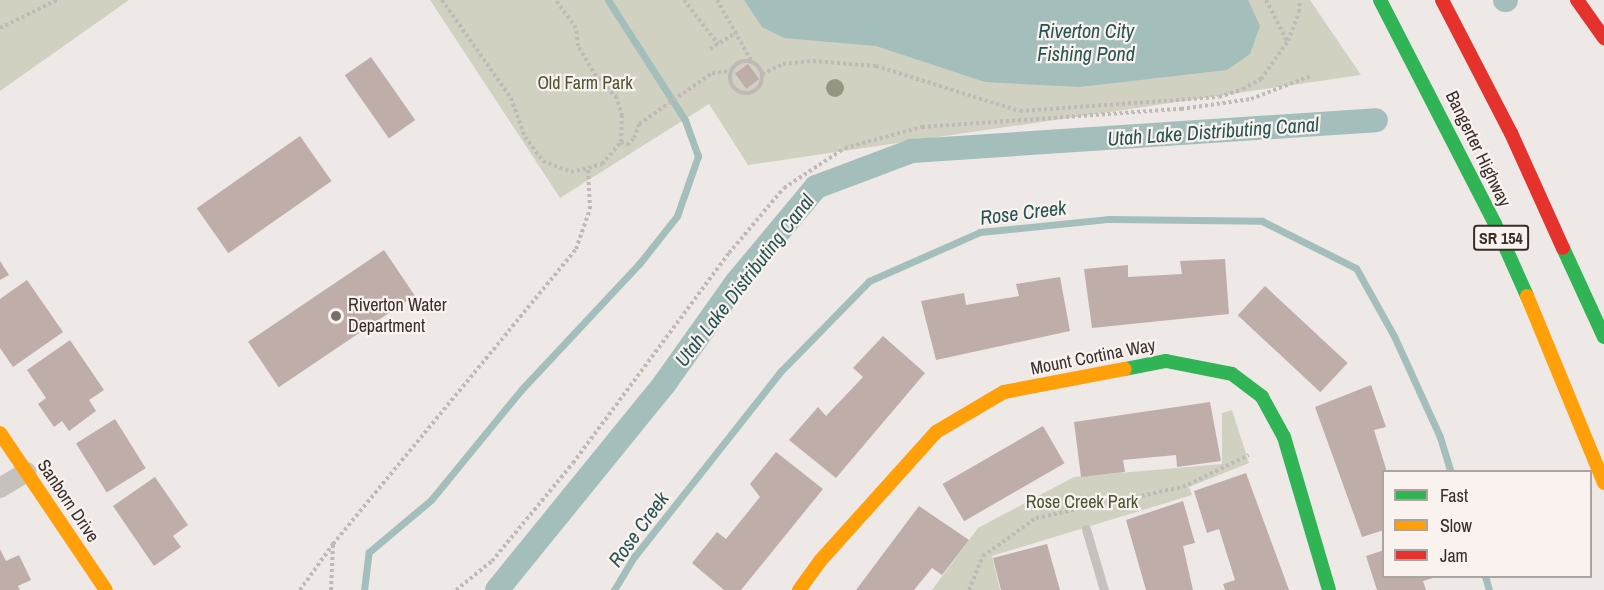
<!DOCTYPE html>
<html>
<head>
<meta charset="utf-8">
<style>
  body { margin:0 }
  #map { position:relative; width:1604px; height:590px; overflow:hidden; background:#eee9e6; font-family:"Archivo Narrow",sans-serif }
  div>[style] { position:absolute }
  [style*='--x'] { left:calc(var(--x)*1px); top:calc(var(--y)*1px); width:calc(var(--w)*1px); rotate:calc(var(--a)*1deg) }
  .green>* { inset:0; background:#d0d1c1 }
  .water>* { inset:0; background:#a4bebb }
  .stream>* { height:7px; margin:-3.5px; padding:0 3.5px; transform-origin:3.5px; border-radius:3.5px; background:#a4bebb }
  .canal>* { height:24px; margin:-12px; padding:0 12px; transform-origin:12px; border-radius:12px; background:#a4bebb }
  .building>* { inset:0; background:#bfadaa; transform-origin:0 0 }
  .path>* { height:4px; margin-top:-2px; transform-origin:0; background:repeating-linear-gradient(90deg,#c0b9b6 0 3px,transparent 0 6px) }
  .path>.ring { margin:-2px; padding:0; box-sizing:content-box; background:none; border:4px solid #c0b9b6; border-radius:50% }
  .lane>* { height:9px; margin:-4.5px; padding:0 4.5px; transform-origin:4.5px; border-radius:4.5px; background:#c7c1be }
  .street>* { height:20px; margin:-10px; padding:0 10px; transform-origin:10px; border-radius:10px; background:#c7c1be }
  .fast>* { height:14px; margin:-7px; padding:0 7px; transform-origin:7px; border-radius:7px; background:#30b455 }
  .slow>* { height:14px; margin:-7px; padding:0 7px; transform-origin:7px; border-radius:7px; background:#ff9f0a }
  .jam>* { height:14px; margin:-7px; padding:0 7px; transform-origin:7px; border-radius:7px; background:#e5322d }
  .trees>* { width:18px; height:18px; margin:-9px; border-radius:50%; background:#949683 }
  .dots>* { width:16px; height:16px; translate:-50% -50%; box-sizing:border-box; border:3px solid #f9f2ee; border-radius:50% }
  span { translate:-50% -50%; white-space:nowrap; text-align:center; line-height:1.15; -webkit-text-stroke:4.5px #f9f2ee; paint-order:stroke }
  .shield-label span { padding:2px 4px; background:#f9f2ee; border:2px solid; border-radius:4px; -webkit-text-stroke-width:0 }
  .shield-label { font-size:16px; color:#382e2c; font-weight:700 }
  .park-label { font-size:18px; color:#4b5332 }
  .street-label { font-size:18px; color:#382e2c }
  .poi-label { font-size:18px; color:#382e2c }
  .left { translate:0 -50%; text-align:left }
  .water-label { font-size:20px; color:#265452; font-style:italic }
  .legend { position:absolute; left:1382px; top:470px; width:210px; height:108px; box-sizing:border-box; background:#f9f2ee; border:2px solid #aca4a0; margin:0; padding:8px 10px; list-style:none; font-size:18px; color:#382e2c }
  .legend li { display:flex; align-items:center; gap:12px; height:30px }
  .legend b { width:30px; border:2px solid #aca4a0 }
</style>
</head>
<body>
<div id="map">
  <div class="green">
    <i style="clip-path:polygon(0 0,129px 0,0 91px)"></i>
    <i style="clip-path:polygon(430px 0,1310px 0,1361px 75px,748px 165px,709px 104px,560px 198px)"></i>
    <i style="clip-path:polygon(1232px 410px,1249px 463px,1189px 487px,1192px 495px,992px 556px,1000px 590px,932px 590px,978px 528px,1074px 477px,1222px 464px,1222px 413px)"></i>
  </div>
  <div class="water">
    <i style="clip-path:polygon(744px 0,1248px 0,1260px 26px,1250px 54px,1227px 70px,1079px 87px,985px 82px,876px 46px,784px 38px,762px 27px)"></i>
  </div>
  <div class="stream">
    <i style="--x:1485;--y:576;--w:15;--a:74"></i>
    <i style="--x:364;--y:590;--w:38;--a:-83"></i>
    <i style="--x:369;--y:552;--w:81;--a:-40"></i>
    <i style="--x:431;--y:500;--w:142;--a:-50.7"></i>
    <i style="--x:521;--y:390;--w:173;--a:-46.9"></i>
    <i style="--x:639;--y:264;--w:61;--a:-51.6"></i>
    <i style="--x:677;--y:216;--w:64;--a:-70.7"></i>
    <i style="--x:698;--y:156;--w:38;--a:-110"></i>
    <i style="--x:685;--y:120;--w:143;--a:-122.7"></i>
    <i style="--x:614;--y:590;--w:39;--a:-59"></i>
    <i style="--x:634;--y:557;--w:237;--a:-51.7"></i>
    <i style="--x:781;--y:371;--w:126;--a:-45.6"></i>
    <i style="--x:869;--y:281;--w:121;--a:-23.8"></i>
    <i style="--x:980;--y:232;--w:130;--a:-5.8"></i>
    <i style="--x:1109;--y:219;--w:153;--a:0.7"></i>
    <i style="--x:1262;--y:221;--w:105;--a:26.6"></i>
    <i style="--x:1356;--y:268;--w:78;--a:60.8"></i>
    <i style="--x:1394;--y:336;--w:111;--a:65.5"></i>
    <i style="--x:1440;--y:437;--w:37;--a:73"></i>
  </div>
  <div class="canal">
    <i style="--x:1505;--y:0;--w:1;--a:0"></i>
    <i style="--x:497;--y:590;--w:267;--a:-50.9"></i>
    <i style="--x:665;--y:383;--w:123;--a:-54.6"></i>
    <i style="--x:736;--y:283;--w:125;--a:-50.2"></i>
    <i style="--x:816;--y:187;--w:103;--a:-20.6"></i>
    <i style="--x:912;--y:151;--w:465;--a:-3.8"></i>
  </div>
  <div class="building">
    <i style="left:371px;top:57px;width:77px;height:32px;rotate:55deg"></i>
    <i style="left:748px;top:64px;width:19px;height:16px;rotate:54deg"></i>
    <i style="left:300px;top:136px;width:55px;height:126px;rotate:55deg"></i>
    <i style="left:384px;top:250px;width:55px;height:164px;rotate:56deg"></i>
    <i style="clip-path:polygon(1225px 259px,1229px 314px,1092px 328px,1084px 269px,1128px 265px,1128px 277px,1182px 274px,1180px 261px)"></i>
    <i style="clip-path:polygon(0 261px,9px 275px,0 280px)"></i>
    <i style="clip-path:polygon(1060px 277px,1070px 331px,936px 360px,921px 301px,964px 293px,966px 305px,1019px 296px,1016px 284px)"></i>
    <i style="clip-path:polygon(27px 280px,63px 332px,13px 367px,0 348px,0 299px)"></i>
    <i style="left:1265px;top:286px;width:113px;height:40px;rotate:43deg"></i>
    <i style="clip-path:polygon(883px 336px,925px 373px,836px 478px,789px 440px,818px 407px,826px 416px,863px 377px,853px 368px)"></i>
    <i style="clip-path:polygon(70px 340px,104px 390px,89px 400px,96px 411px,69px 431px,62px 421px,54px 427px,38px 404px,46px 398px,27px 370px)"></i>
    <i style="clip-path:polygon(1371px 385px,1386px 427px,1374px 430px,1387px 472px,1384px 472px,1384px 530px,1362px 537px,1315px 407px)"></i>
    <i style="clip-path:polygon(1210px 402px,1221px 461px,1177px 467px,1176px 455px,1123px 460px,1125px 472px,1081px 477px,1074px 422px)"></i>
    <i style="left:115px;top:419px;width:58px;height:46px;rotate:58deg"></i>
    <i style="left:1043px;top:426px;width:43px;height:116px;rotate:60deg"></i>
    <i style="clip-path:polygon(776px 452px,823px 489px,741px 590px,724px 590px,692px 563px,717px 532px,726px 539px,760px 497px,750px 484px)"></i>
    <i style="clip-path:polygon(1246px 473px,1289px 590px,1225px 590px,1223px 584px,1235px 580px,1219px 529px,1207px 533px,1194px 491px)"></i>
    <i style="clip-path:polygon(155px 477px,188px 525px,173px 536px,181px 547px,154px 566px,113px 506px)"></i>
    <i style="clip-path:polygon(1183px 501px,1195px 543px,1183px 546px,1193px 590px,1146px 590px,1126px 520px)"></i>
    <i style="clip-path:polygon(919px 506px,969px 540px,942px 575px,932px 568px,914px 590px,856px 590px)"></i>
    <i style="clip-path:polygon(1047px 544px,1060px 590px,1001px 590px,993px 558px)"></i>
    <i style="clip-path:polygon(0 549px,6px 561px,19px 555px,31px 580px,18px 586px,20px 590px,0 590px)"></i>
    <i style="clip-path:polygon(1384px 550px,1384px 576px,1436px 577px,1423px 581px,1426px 590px,1377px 590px,1366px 556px)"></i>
  </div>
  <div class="path">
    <i style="--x:442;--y:0;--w:120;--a:54.9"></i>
    <i style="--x:511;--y:98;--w:41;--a:70.3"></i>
    <i style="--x:525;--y:137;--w:30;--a:53"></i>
    <i style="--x:543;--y:161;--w:30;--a:21"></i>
    <i style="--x:571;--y:172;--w:32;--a:-14"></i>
    <i style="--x:602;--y:164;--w:29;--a:-49"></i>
    <i style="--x:621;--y:142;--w:26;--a:-88"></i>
    <i style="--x:622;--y:116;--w:19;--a:-106"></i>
    <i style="--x:617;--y:98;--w:30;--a:-134"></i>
    <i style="--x:596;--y:76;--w:35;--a:-121"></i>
    <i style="--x:578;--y:46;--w:18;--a:-96"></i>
    <i style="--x:576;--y:28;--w:34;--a:-126"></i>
    <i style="--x:684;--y:0;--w:56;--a:52.3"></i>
    <i style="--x:717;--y:0;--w:71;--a:60.6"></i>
    <i style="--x:1266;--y:0;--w:46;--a:62.9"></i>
    <i style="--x:0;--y:28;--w:64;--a:-26.2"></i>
    <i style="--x:710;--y:49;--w:32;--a:-32"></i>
    <i class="ring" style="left:730px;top:61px;width:28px;height:28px"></i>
    <i style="--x:762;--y:74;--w:23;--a:-25"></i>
    <i style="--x:783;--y:64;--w:30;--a:-6"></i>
    <i style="--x:813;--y:61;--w:63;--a:4.5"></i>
    <i style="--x:876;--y:66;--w:151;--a:17.4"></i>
    <i style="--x:1020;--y:111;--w:199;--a:-4"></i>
    <i style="--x:1219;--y:97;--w:25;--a:-18"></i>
    <i style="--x:1243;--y:89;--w:21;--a:-29"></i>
    <i style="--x:1261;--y:79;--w:47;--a:-54.6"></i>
    <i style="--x:1288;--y:41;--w:31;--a:-69"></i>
    <i style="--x:1299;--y:12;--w:12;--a:-85"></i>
    <i style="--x:621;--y:142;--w:7;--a:27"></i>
    <i style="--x:627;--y:145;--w:10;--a:-45"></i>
    <i style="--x:634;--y:138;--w:15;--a:-70"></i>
    <i style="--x:639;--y:124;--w:89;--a:-34.9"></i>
    <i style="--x:712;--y:73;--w:19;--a:-6"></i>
    <i style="--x:300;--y:590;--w:57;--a:-54.3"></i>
    <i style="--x:333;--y:544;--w:382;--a:-50.5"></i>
    <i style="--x:576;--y:249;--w:42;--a:-70.7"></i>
    <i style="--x:590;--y:209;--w:41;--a:-92.8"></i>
    <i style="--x:331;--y:590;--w:45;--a:-87.5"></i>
    <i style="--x:456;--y:590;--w:46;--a:-38.9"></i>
    <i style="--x:492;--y:561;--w:127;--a:-50.4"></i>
    <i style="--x:573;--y:463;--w:262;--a:-53.4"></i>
    <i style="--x:729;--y:253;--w:85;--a:-49.8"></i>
    <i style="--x:784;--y:188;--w:73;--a:-33.3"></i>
    <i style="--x:845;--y:148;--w:80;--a:-15.3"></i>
    <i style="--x:922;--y:127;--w:260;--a:-4"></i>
    <i style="--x:1181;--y:109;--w:71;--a:-8.1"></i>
    <i style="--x:1251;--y:99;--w:66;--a:-21.2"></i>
    <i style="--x:969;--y:590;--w:37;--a:-68"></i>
    <i style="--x:983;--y:556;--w:65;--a:-35.6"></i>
    <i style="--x:1036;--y:518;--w:150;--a:-11.9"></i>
    <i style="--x:1183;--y:487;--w:73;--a:-25.9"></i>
  </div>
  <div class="lane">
    <i style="--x:1086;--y:529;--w:64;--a:73.6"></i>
  </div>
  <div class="street">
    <i style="--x:0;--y:488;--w:31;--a:-31"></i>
  </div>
  <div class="fast">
    <i style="--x:1380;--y:0;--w:252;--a:62.8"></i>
    <i style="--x:1495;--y:224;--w:79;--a:66"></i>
    <i style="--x:1563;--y:248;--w:98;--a:65.3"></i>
    <i style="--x:1125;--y:369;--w:42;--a:-11"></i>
    <i style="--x:1166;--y:361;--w:67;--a:11.1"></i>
    <i style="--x:1232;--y:374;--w:38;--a:37"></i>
    <i style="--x:1262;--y:397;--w:46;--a:61.2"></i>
    <i style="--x:1284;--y:437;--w:159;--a:73.6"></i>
  </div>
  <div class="slow">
    <i style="--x:1527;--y:296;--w:202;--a:67.6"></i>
    <i style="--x:0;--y:433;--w:189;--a:56"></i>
    <i style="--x:799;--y:590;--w:36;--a:-54"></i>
    <i style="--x:820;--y:561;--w:173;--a:-48"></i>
    <i style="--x:936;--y:432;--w:79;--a:-30.5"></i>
    <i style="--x:1004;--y:392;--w:123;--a:-10.8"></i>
  </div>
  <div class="jam">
    <i style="--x:1442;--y:0;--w:150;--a:62.6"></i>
    <i style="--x:1511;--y:133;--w:126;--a:65.7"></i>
    <i style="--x:1577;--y:0;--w:47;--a:54.6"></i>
  </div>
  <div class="trees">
    <i style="left:835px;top:88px"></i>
  </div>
  <div class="dots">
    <i style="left:336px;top:316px;background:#786f6d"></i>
  </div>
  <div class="shield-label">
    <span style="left:1501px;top:238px">SR 154</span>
  </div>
  <div class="park-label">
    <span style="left:585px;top:83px">Old Farm Park</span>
    <span style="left:1082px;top:502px">Rose Creek Park</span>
  </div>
  <div class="street-label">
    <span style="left:1478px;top:149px;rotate:64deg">Bangerter Highway</span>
    <span style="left:1093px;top:357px;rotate:-11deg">Mount Cortina Way</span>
    <span style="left:68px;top:501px;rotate:56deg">Sanborn Drive</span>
  </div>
  <div class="poi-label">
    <span class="left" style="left:348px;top:316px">Riverton Water<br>Department</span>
  </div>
  <div class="water-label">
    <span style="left:1086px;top:42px">Riverton City<br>Fishing Pond</span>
    <span style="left:1213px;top:131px;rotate:-4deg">Utah Lake Distributing Canal</span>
    <span style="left:1023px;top:212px;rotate:-7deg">Rose Creek</span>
    <span style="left:744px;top:280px;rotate:-52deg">Utah Lake Distributing Canal</span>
    <span style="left:638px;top:529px;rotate:-54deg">Rose Creek</span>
  </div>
  <ul class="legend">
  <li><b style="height:8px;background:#30b455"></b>Fast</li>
  <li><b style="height:8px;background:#ff9f0a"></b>Slow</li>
  <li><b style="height:8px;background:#e5322d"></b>Jam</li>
  </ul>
</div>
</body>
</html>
